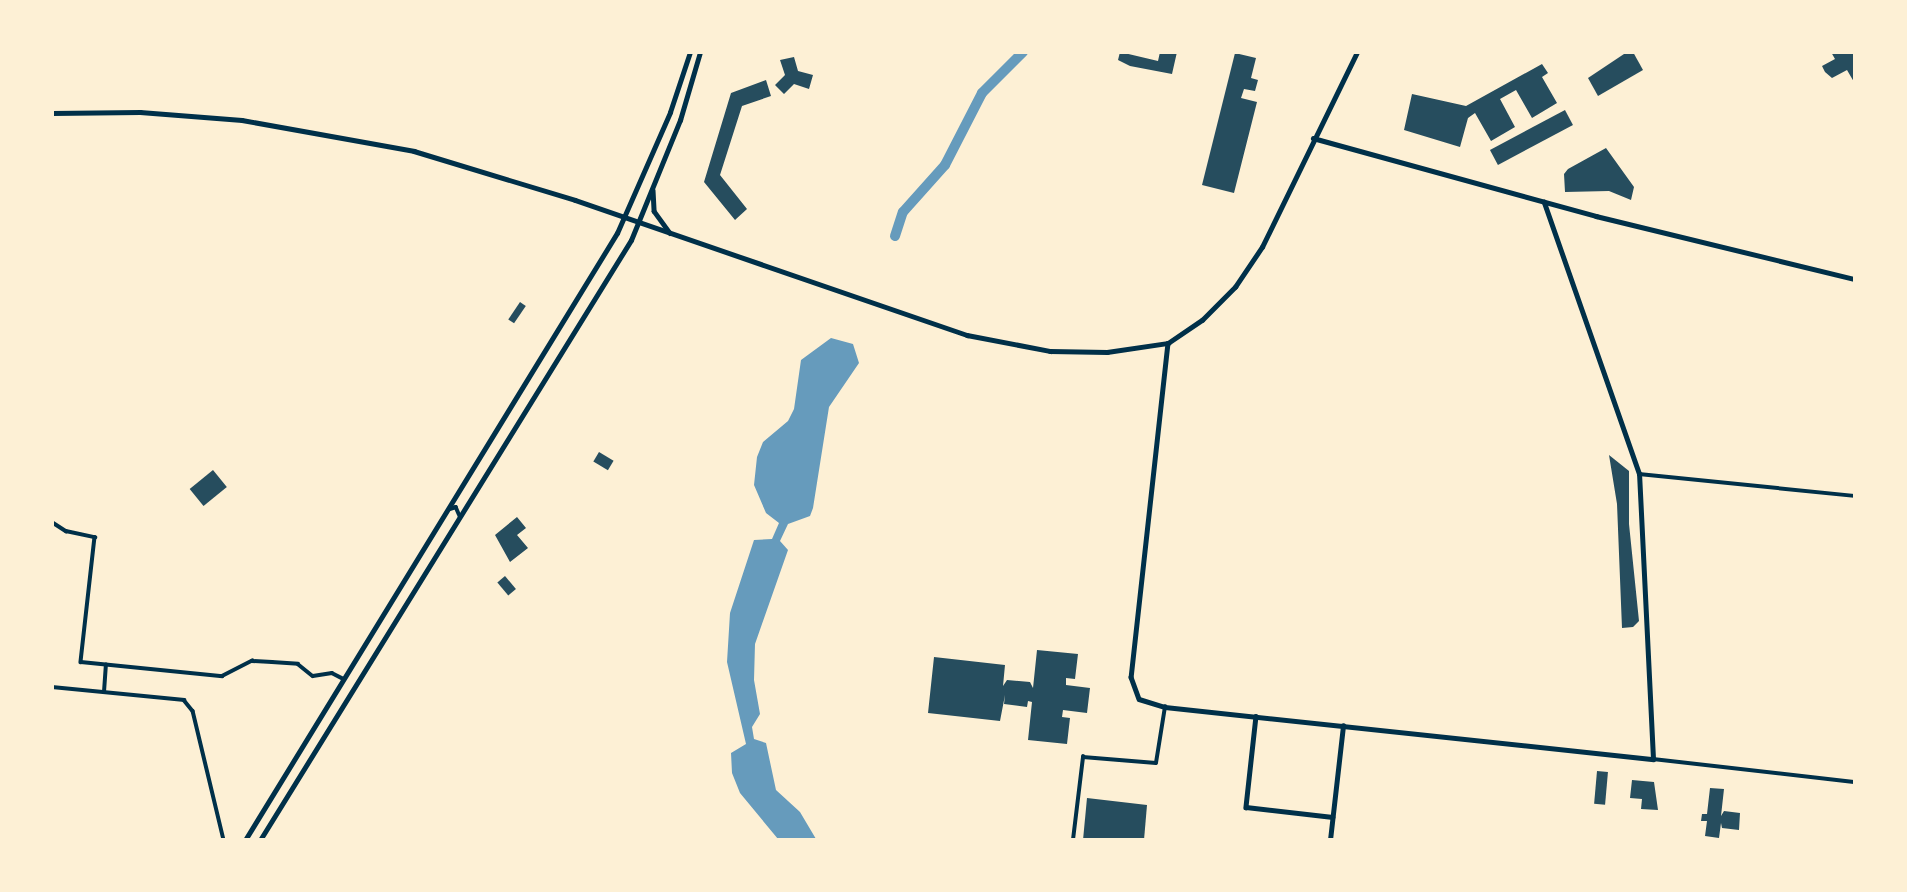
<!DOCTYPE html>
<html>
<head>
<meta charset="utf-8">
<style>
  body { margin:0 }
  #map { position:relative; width:1907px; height:892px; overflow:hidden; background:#fdf0d5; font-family:Mulish,sans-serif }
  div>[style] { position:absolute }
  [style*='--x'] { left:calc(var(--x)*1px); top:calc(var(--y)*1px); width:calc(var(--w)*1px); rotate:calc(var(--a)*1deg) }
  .water>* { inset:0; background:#669bbc }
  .river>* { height:10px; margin:-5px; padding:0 5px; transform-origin:5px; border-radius:5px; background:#669bbc }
  .building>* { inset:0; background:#264d5e; transform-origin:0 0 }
  .minor>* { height:3.5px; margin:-1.75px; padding:0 1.75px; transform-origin:1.75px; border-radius:1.75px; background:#003049 }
  .tertiary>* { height:4.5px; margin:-2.25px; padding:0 2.25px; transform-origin:2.25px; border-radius:2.25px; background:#003049 }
  .secondary>* { height:5px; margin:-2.5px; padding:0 2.5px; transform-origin:2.5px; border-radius:2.5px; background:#003049 }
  span { translate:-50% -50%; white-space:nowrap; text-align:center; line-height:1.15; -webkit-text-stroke:6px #fdf0d5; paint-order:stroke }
  .frame { position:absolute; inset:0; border:54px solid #fdf0d5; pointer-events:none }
</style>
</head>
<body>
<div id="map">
  <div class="water">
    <i style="clip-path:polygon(831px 338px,853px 344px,859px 363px,829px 407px,813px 508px,810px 516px,788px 524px,780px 541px,788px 550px,755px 644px,754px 680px,760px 714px,752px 727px,754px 739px,766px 743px,776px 790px,800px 812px,816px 839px,778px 839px,740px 793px,732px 773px,731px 753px,746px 744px,727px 662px,730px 613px,754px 540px,772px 539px,779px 523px,766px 513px,754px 485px,757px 457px,763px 442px,788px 421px,794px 409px,801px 360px)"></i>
  </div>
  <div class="river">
    <i style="--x:895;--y:236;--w:25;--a:-72"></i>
    <i style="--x:903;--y:212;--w:63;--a:-48.2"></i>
    <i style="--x:945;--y:165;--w:81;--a:-62.8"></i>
    <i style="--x:982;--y:93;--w:58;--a:-45"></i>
  </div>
  <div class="building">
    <i style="clip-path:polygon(1120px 52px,1158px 61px,1160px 52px,1177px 52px,1172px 74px,1130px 66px,1118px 60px)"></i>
    <i style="clip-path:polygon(1627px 52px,1633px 52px,1643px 70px,1598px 96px,1588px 78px)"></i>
    <i style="clip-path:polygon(1831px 52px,1854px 52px,1854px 82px,1847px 70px,1832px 78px,1825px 72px,1822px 66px,1835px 59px)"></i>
    <i style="clip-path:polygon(1235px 53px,1256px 58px,1251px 78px,1258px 80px,1255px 91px,1244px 89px,1241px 98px,1257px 102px,1234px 193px,1202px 185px)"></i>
    <i style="clip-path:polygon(794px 57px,798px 71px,813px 75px,809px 89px,794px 84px,784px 94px,775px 85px,785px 75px,780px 60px)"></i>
    <i style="clip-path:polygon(1542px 64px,1548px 73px,1542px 77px,1557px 103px,1532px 118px,1516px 90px,1500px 99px,1515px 127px,1491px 141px,1475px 113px,1468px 118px,1460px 147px,1404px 130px,1412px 94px,1466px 106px)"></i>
    <i style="clip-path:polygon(766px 80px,771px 96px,742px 106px,720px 175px,747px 209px,735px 220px,704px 182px,731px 93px)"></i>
    <i style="left:1565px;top:110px;width:17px;height:85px;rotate:62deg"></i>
    <i style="clip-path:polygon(1606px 148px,1634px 187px,1631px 200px,1609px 191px,1565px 192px,1564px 174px,1568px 169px)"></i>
    <i style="left:520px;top:302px;width:7px;height:21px;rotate:34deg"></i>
    <i style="left:599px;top:452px;width:17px;height:11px;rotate:31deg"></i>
    <i style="clip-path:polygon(1609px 455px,1629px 471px,1629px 524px,1639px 621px,1633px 627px,1622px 628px,1617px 504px)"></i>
    <i style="left:213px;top:470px;width:22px;height:30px;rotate:51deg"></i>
    <i style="clip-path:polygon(517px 517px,526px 528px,517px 535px,528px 548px,510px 562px,495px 535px)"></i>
    <i style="left:505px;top:576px;width:17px;height:10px;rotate:50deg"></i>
    <i style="clip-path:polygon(1037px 650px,1078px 654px,1075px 679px,1066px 678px,1066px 685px,1090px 688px,1087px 713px,1063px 710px,1062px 717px,1070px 718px,1067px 744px,1028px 740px,1032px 702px,1028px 701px,1027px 707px,1004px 704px,1005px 695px,1000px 721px,928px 713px,934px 657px,1005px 665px,1003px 686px,1007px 680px,1030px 682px,1033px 688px)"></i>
    <i style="left:1597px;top:771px;width:11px;height:33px;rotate:5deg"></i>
    <i style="clip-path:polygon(1632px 780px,1654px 782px,1658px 810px,1641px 809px,1642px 799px,1630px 798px)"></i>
    <i style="clip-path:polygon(1710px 788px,1724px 789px,1721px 816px,1724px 811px,1740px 813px,1739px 830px,1722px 828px,1721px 823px,1719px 838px,1705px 836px,1707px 821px,1701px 821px,1702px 814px,1707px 814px)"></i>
    <i style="clip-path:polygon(1087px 798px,1147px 805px,1144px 840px,1083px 840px)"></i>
  </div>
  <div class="minor">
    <i style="--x:1639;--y:474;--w:216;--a:5.8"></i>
    <i style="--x:450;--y:509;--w:6;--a:-18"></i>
    <i style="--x:456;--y:507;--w:10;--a:66"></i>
    <i style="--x:52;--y:522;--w:17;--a:33"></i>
    <i style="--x:66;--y:531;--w:30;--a:12"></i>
    <i style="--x:95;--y:537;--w:126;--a:96.4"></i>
    <i style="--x:81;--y:662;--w:142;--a:5.7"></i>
    <i style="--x:222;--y:676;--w:34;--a:-27"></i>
    <i style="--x:252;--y:661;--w:20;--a:3"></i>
    <i style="--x:272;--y:662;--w:26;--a:4"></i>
    <i style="--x:298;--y:664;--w:19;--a:39"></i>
    <i style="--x:313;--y:676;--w:19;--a:-9"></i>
    <i style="--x:332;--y:673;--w:13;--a:27"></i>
    <i style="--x:52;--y:687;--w:133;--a:5.6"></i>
    <i style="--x:184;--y:700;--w:14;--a:51"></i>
    <i style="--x:193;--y:711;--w:133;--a:76.5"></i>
    <i style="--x:104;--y:692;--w:27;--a:-86"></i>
    <i style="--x:1653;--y:759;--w:202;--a:6.5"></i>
    <i style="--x:1073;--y:840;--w:84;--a:-83.1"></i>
    <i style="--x:1083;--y:757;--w:73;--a:4.7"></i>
    <i style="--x:1156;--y:763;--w:57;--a:-80.9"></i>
  </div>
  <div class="tertiary">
    <i style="--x:52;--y:113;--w:88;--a:-0.7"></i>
    <i style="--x:140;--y:112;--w:102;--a:4.5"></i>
    <i style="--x:242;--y:120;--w:175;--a:10.2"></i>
    <i style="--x:414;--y:151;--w:168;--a:16.9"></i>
    <i style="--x:575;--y:200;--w:415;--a:19"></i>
    <i style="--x:967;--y:335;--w:85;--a:10.9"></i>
    <i style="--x:1050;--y:351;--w:57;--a:1"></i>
    <i style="--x:1107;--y:352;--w:62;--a:-8.4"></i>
    <i style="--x:1168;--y:343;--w:41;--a:-34.1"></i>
    <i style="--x:1202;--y:320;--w:47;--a:-45"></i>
    <i style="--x:1235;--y:287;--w:48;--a:-56"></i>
    <i style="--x:1262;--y:247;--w:217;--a:-64"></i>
    <i style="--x:1313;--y:138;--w:294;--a:15.4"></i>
    <i style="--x:1596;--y:216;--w:266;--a:13.7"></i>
    <i style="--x:653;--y:190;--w:21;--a:87"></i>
    <i style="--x:654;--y:211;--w:27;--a:54"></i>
    <i style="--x:1168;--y:343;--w:336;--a:96.3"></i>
    <i style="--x:1131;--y:677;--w:23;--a:70"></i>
    <i style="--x:1139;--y:699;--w:27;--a:17"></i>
    <i style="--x:1165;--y:707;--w:491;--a:6.1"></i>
    <i style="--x:1653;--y:759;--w:285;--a:-92.8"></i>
    <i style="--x:1639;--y:474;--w:288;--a:-109.3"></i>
    <i style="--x:1256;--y:716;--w:92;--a:96.3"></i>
    <i style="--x:1246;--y:807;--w:87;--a:6.6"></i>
    <i style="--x:1330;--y:840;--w:115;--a:-83.5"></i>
  </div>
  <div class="secondary">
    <i style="--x:245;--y:840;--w:712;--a:-58.5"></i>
    <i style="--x:617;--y:233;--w:132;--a:-66.3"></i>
    <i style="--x:670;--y:112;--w:63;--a:-71.6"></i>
    <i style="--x:260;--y:840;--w:705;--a:-58.27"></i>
    <i style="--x:631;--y:240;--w:130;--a:-67.8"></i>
    <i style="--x:680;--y:120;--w:71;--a:-73.6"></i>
  </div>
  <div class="frame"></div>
</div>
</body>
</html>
